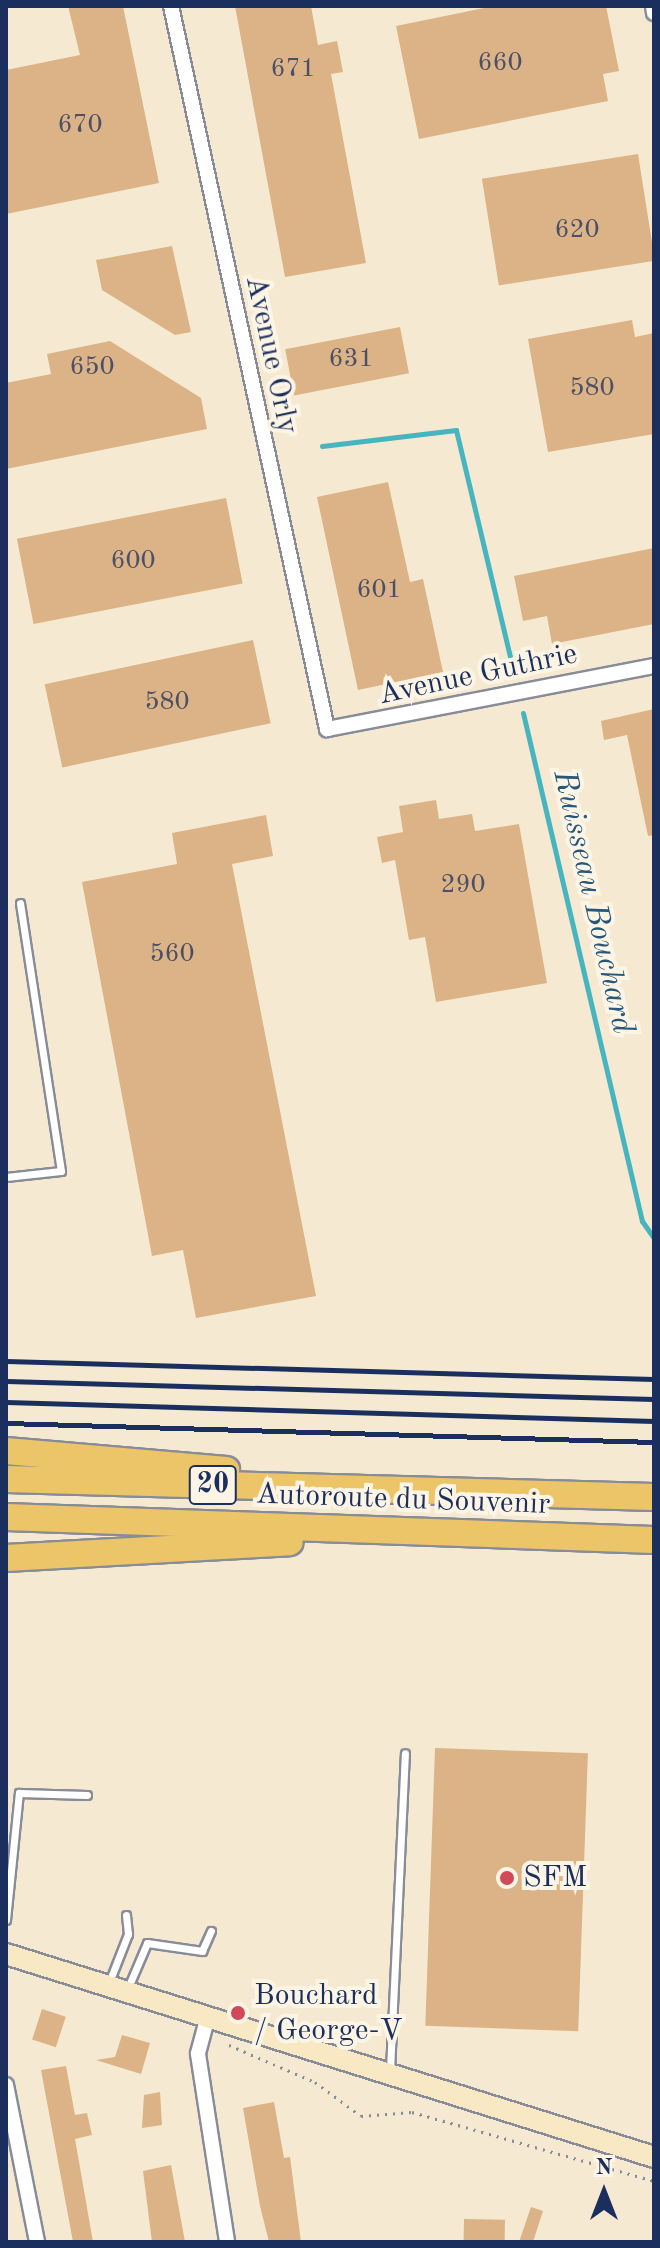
<!DOCTYPE html>
<html>
<head>
<meta charset="utf-8">
<style>
  body { margin:0 }
  #map { position:relative; width:660px; height:2248px; overflow:hidden; background:#f5ead1; font-family:"Old Standard TT",serif }
  div>[style] { position:absolute }
  [style*='--x'] { left:calc(var(--x)*1px); top:calc(var(--y)*1px); width:calc(var(--w)*1px); rotate:calc(var(--a)*1deg) }
  .stream>* { height:5px; margin:-2.5px; padding:0 2.5px; transform-origin:2.5px; border-radius:2.5px; background:#46b5bf }
  .building>* { inset:0; background:#dbb386; transform-origin:0 0 }
  .path>* { height:3px; margin-top:-1.5px; transform-origin:0; background:repeating-linear-gradient(90deg,#888c98 0 2px,transparent 0 8px) }
  .roads { filter:drop-shadow(2px 0 #888c98) drop-shadow(-2px 0 #888c98) drop-shadow(0 2px #888c98) drop-shadow(0 -2px #888c98) }
  .lane>* { height:7px; margin:-3.5px; padding:0 3.5px; transform-origin:3.5px; border-radius:3.5px; background:#fff }
  .street>* { height:14px; margin:-7px; padding:0 7px; transform-origin:7px; border-radius:7px; background:#fff }
  .secondary>* { height:20px; margin:-10px; padding:0 10px; transform-origin:10px; border-radius:10px; background:#f8e8c3 }
  .highway>* { height:26px; margin:-13px; padding:0 13px; transform-origin:13px; border-radius:13px; background:#edc569 }
  .rail>* { height:5px; margin:-2.5px; padding:0 2.5px; transform-origin:2.5px; border-radius:2.5px; background:#1b2f5e }
  .dots>* { width:22px; height:22px; translate:-50% -50%; box-sizing:border-box; border:4px solid #fcf5e5; border-radius:50% }
  span { translate:-50% -50%; white-space:nowrap; text-align:center; line-height:1.15; -webkit-text-stroke:8px #fcf5e5; paint-order:stroke }
  .number-label { font-size:26px; color:#4b5068 }
  .number-label span { -webkit-text-stroke-width:0 }
  .shield-label span { padding:2px 6px; background:#fcf5e5; border:2px solid; border-radius:6px; -webkit-text-stroke-width:0 }
  .shield-label { font-size:28px; color:#1b2f5e; font-weight:700 }
  .street-label { font-size:30px; color:#1b2f5e }
  .poi-label { font-size:30px; color:#1b2f5e }
  .left { translate:0 -50%; text-align:left }
  .water-label { font-size:32px; color:#28577b; font-style:italic }
  .frame { position:absolute; inset:0; border:8px solid #1b2f5e; pointer-events:none }
  .north { position:absolute; left:564px; top:2152px; width:80px; height:80px; -webkit-text-stroke:6px #fcf5e5; paint-order:stroke; rotate:0deg; font-size:22px; font-weight:700; line-height:32px; text-align:center; color:#1b2f5e }
  .north::after { content:''; display:block; margin:auto; width:28px; height:36px; background:#1b2f5e; clip-path:polygon(50% 0,100% 100%,50% 72%,0 100%) }
</style>
</head>
<body>
<div id="map">
  <div class="stream">
    <i style="--x:322;--y:446;--w:135;--a:-6.8"></i>
    <i style="--x:456;--y:430;--w:250;--a:76.6"></i>
    <i style="--x:523;--y:713;--w:522;--a:76.82"></i>
    <i style="--x:642;--y:1221;--w:21;--a:55"></i>
  </div>
  <div class="building">
    <i style="clip-path:polygon(68px 6px,123px 6px,159px 183px,6px 214px,6px 70px,80px 55px)"></i>
    <i style="clip-path:polygon(235px 6px,311px 6px,318px 45px,337px 41px,343px 72px,331px 74px,366px 263px,285px 277px)"></i>
    <i style="clip-path:polygon(494px 6px,606px 6px,619px 71px,603px 74px,608px 101px,419px 139px,396px 26px)"></i>
    <i style="left:638px;top:154px;width:108px;height:158px;rotate:81deg"></i>
    <i style="clip-path:polygon(172px 246px,191px 332px,175px 335px,102px 290px,96px 260px)"></i>
    <i style="clip-path:polygon(632px 320px,635px 337px,654px 333px,654px 434px,548px 452px,528px 339px)"></i>
    <i style="left:400px;top:327px;width:47px;height:117px;rotate:79deg"></i>
    <i style="clip-path:polygon(110px 341px,201px 398px,207px 429px,6px 469px,6px 383px,51px 374px,47px 354px)"></i>
    <i style="clip-path:polygon(388px 482px,410px 582px,423px 579px,443px 672px,358px 690px,317px 497px)"></i>
    <i style="left:226px;top:498px;width:87px;height:213px;rotate:79deg"></i>
    <i style="clip-path:polygon(654px 548px,654px 624px,552px 644px,547px 616px,523px 621px,514px 576px)"></i>
    <i style="left:253px;top:640px;width:85px;height:213px;rotate:78deg"></i>
    <i style="clip-path:polygon(654px 709px,654px 835px,648px 836px,627px 735px,604px 740px,601px 721px)"></i>
    <i style="clip-path:polygon(436px 800px,439px 819px,472px 814px,475px 831px,519px 824px,547px 983px,436px 1002px,425px 937px,409px 940px,395px 860px,382px 863px,377px 837px,403px 832px,399px 806px)"></i>
    <i style="clip-path:polygon(266px 815px,273px 856px,232px 864px,316px 1296px,196px 1318px,183px 1250px,152px 1256px,82px 882px,177px 864px,172px 833px)"></i>
    <i style="left:435px;top:1748px;width:153px;height:278px;rotate:2deg"></i>
    <i style="left:42px;top:2009px;width:25px;height:32px;rotate:18deg"></i>
    <i style="clip-path:polygon(122px 2035px,150px 2043px,141px 2074px,96px 2060px,115px 2057px)"></i>
    <i style="clip-path:polygon(66px 2066px,75px 2115px,87px 2113px,92px 2135px,75px 2139px,93px 2242px,73px 2242px,41px 2070px)"></i>
    <i style="clip-path:polygon(160px 2092px,162px 2125px,142px 2128px,144px 2095px)"></i>
    <i style="clip-path:polygon(274px 2102px,284px 2158px,290px 2157px,301px 2242px,269px 2242px,260px 2206px,243px 2108px)"></i>
    <i style="clip-path:polygon(171px 2165px,185px 2242px,152px 2242px,143px 2171px)"></i>
    <i style="clip-path:polygon(531px 2207px,543px 2211px,533px 2242px,519px 2242px)"></i>
    <i style="left:464px;top:2219px;width:41px;height:23px;rotate:1deg"></i>
  </div>
  <div class="path">
    <i style="--x:229;--y:2045;--w:94;--a:23.3"></i>
    <i style="--x:315;--y:2082;--w:57;--a:36.5"></i>
    <i style="--x:361;--y:2116;--w:51;--a:-4.5"></i>
    <i style="--x:412;--y:2112;--w:252;--a:15.9"></i>
  </div>
  <div class="roads">
    <div class="lane">
      <i style="--x:6;--y:1177;--w:55;--a:-6.2"></i>
      <i style="--x:61;--y:1171;--w:271;--a:-98.7"></i>
      <i style="--x:6;--y:1920;--w:128;--a:-84.2"></i>
      <i style="--x:19;--y:1793;--w:68;--a:1.7"></i>
      <i style="--x:108;--y:1985;--w:55;--a:-68.6"></i>
      <i style="--x:128;--y:1934;--w:19;--a:-96"></i>
      <i style="--x:127;--y:1990;--w:51;--a:-66.9"></i>
      <i style="--x:147;--y:1943;--w:56;--a:8.3"></i>
      <i style="--x:202;--y:1951;--w:22;--a:-66"></i>
      <i style="--x:390;--y:2070;--w:317;--a:-87.3"></i>
    </div>
    <div class="street">
      <i style="--x:171;--y:6;--w:740;--a:77.82"></i>
      <i style="--x:327;--y:729;--w:333;--a:-10.9"></i>
      <i style="--x:653;--y:6;--w:7;--a:82"></i>
      <i style="--x:208;--y:2016;--w:39;--a:105"></i>
      <i style="--x:198;--y:2054;--w:190;--a:81.2"></i>
      <i style="--x:6;--y:2085;--w:160;--a:78.8"></i>
    </div>
    <div class="secondary">
      <i style="--x:6;--y:1954;--w:679;--a:17.39"></i>
    </div>
    <div class="highway">
      <i style="--x:6;--y:1451;--w:221;--a:4.9"></i>
      <i style="--x:6;--y:1479;--w:648;--a:1.59"></i>
      <i style="--x:6;--y:1517;--w:648;--a:2.03"></i>
      <i style="--x:6;--y:1558;--w:284;--a:-3.2"></i>
    </div>
  </div>
  <div class="rail">
    <i style="--x:6;--y:1361;--w:648;--a:1.59"></i>
    <i style="--x:6;--y:1381;--w:648;--a:1.59"></i>
    <i style="--x:6;--y:1402;--w:648;--a:1.68"></i>
    <i style="--x:6;--y:1423;--w:648;--a:1.68"></i>
  </div>
  <div class="dots">
    <i style="left:507px;top:1878px;background:#d1495b"></i>
    <i style="left:238px;top:2013px;background:#d1495b"></i>
  </div>
  <div class="number-label">
    <span style="left:500px;top:64px">660</span>
    <span style="left:293px;top:70px">671</span>
    <span style="left:80px;top:126px">670</span>
    <span style="left:577px;top:231px">620</span>
    <span style="left:351px;top:360px">631</span>
    <span style="left:92px;top:368px">650</span>
    <span style="left:592px;top:389px">580</span>
    <span style="left:133px;top:562px">600</span>
    <span style="left:379px;top:591px">601</span>
    <span style="left:167px;top:703px">580</span>
    <span style="left:463px;top:886px">290</span>
    <span style="left:172px;top:955px">560</span>
  </div>
  <div class="shield-label">
    <span style="left:213px;top:1485px">20</span>
  </div>
  <div class="street-label">
    <span style="left:271px;top:355px;rotate:78deg">Avenue Orly</span>
    <span style="left:478px;top:675px;rotate:-12deg">Avenue Guthrie</span>
    <span style="left:403px;top:1500px;rotate:2deg">Autoroute du Souvenir</span>
  </div>
  <div class="poi-label">
    <span class="left" style="left:523px;top:1878px">SFM</span>
    <span class="left" style="left:254px;top:2013px">Bouchard<br>/ George-V</span>
  </div>
  <div class="water-label">
    <span style="left:592px;top:902px;rotate:77deg">Ruisseau Bouchard</span>
  </div>
  <div class="frame"></div>
  <div class="north">N</div>
</div>
</body>
</html>
